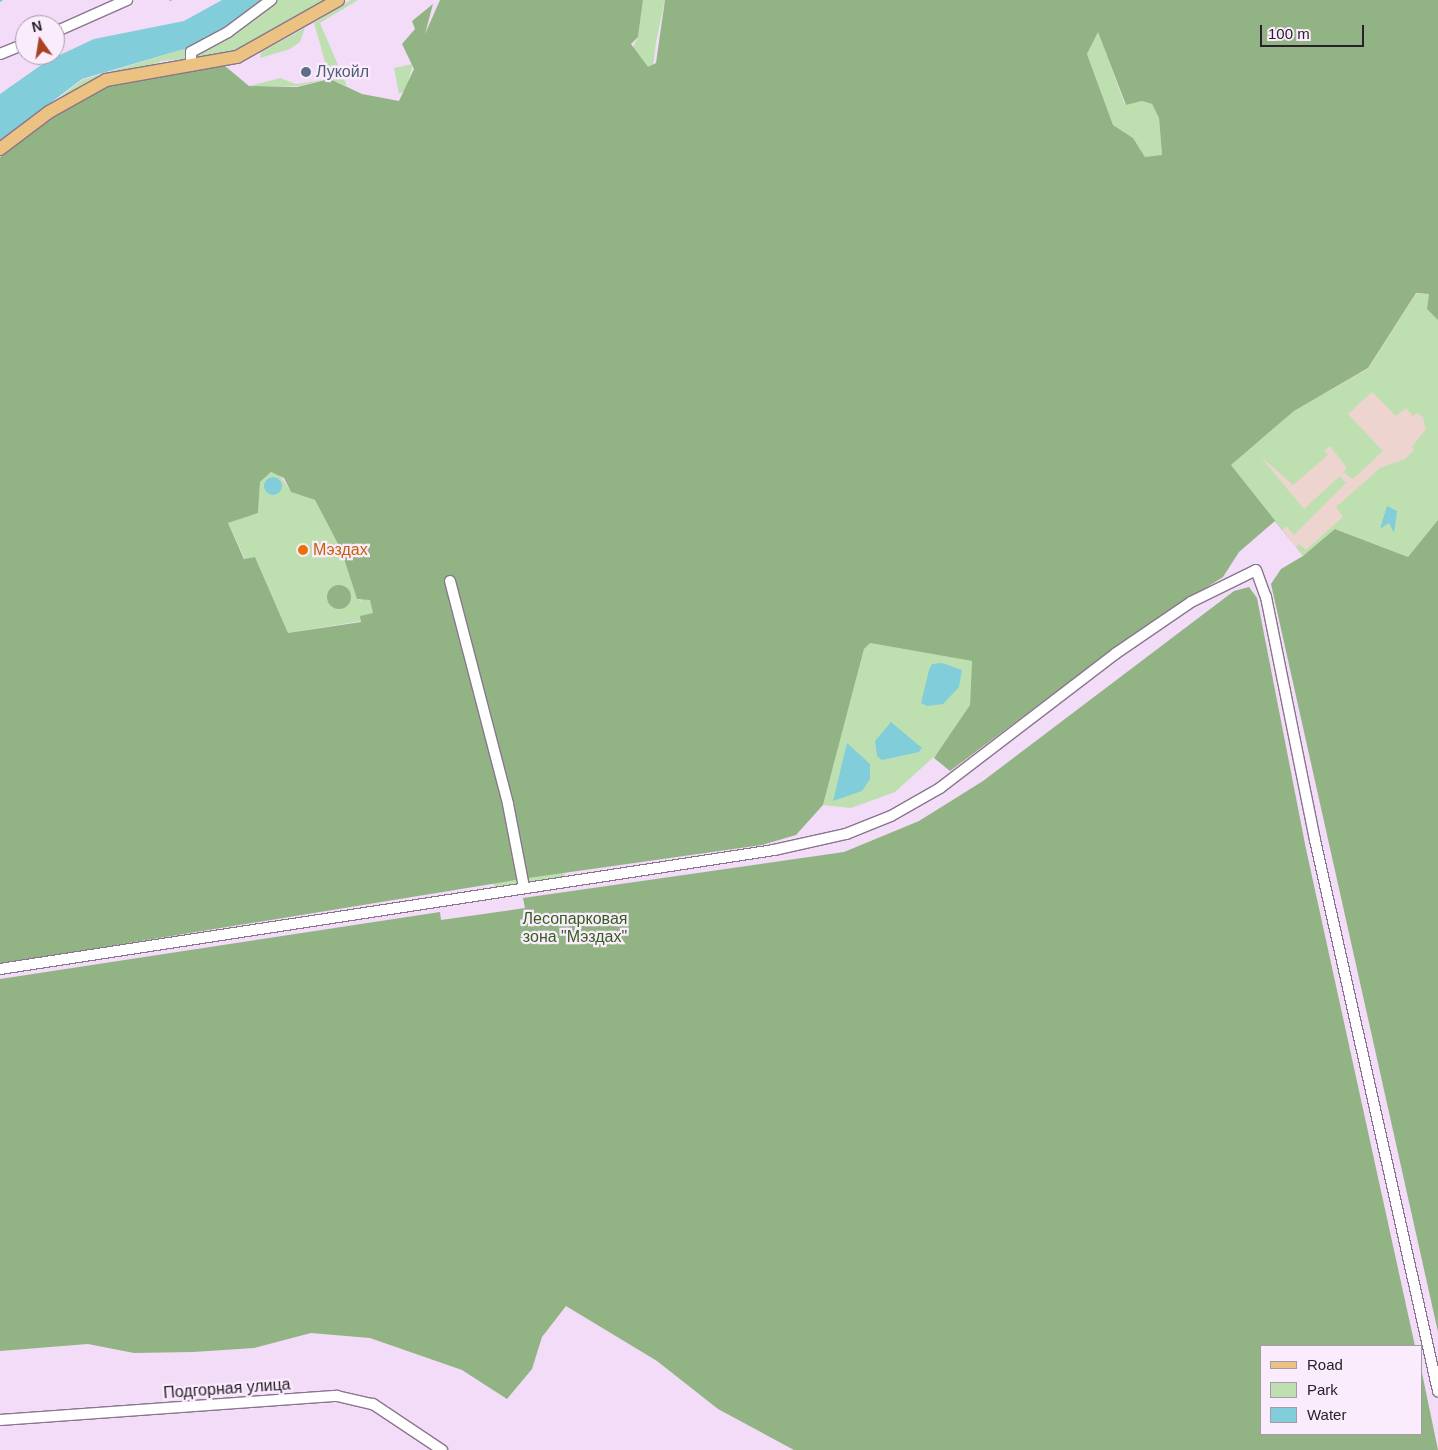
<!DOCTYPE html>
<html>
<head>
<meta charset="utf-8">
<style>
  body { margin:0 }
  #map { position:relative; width:1438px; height:1450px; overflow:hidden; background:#f2dcf7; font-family:Helvetica,sans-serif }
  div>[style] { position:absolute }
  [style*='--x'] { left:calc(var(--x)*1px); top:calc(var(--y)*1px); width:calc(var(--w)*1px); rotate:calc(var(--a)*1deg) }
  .industrial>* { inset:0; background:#eed4cf }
  .green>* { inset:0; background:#bee0b0 }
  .forest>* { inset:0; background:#92b484 }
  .round { border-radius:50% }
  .water>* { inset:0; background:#81cdda }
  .stream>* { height:2px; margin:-1px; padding:0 1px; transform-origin:1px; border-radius:1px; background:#81cdda }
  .roads { filter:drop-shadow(1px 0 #89758d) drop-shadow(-1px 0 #89758d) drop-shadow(0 1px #89758d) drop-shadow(0 -1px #89758d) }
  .minor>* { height:10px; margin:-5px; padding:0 5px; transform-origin:5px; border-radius:5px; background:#fff }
  .major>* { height:12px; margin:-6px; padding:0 6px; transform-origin:6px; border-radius:6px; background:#ebc281 }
  .dots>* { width:14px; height:14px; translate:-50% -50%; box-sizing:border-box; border:2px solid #faecfd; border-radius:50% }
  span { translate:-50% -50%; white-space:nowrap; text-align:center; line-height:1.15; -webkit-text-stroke:4.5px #faecfd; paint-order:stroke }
  .service-label { font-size:16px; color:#4e5e75 }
  .left { translate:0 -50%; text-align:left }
  .food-label { font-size:16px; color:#c56008 }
  .park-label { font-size:16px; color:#345f1d }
  .street-label { font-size:16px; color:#28202a }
  .legend { position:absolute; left:1260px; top:1345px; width:162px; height:90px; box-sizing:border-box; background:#faecfd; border:1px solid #a69aa9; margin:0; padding:6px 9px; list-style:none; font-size:15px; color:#28202a }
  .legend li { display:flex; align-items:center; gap:10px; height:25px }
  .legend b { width:25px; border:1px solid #a69aa9 }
  .north { position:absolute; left:15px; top:15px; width:50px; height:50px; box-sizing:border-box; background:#faecfd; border:1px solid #a69aa9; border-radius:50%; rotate:347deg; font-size:14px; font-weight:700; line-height:20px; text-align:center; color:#28202a }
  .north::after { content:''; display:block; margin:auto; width:18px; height:22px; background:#aa4123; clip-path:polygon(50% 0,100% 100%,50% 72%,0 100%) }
  .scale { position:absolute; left:1260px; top:25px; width:104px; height:22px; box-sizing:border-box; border:2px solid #28202a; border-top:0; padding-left:6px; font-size:15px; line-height:18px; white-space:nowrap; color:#28202a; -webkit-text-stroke:4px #faecfd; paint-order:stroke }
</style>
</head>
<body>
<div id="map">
  <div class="industrial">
    <i style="clip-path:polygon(1416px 293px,1429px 294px,1427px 309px,1438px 320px,1438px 520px,1408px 557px,1336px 529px,1303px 556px,1230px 465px,1294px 411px,1368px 368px)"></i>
  </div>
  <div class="green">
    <i style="clip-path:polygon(264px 0,328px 0,230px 54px,162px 61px,144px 68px,0 143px,82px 80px,191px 47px)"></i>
    <i style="clip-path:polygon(351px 0,358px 0,320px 23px,347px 86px,330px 79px,314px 23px)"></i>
    <i style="clip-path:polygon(643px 0,665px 0,656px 42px,559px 837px,565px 879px,495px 889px,482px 840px,373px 613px,361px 616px,361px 621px,288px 633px,255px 557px,245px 559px,228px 523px,258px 513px,260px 482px,271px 472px,279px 474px,291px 492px,315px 500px,341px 551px,357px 599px,361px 601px,638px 37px)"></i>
    <i style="clip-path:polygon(305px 28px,300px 42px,290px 49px,260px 58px,261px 52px)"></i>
    <i style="clip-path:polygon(1098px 31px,1125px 105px,1142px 101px,1152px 104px,1159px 118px,1162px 156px,1145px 157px,1133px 138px,1113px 125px,1087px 54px)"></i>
    <i style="clip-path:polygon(413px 64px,406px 90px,399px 94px,394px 68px)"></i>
    <i style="clip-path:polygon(280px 78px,296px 84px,330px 79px,298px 86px,249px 86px)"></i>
    <i style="clip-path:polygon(1416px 294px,1429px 294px,1427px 309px,1438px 320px,1438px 520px,1408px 557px,1336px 529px,1303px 556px,1296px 547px,1299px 544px,1306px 550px,1343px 517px,1336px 507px,1380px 468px,1405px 459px,1414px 450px,1412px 447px,1426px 429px,1423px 418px,1418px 413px,1413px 416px,1406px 408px,1396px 416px,1372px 392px,1348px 414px,1383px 451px,1353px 479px,1343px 472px,1347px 468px,1330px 446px,1324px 451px,1328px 455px,1293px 485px,1260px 456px,1304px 509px,1340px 476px,1346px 483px,1294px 535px,1286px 526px,1282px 530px,1231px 465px,1294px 411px,1368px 369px)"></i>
    <i style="clip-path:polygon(870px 643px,972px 661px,970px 705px,938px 753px,895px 792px,851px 808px,823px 805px,864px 649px)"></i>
  </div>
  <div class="forest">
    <i style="clip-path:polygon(evenodd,440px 0,643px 0,638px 37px,631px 44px,648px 67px,656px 63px,665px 0,1438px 0,1438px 320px,1427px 309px,1429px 294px,1416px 293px,1368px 368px,1294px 411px,1231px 465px,1303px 556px,1335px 529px,1408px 557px,1438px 520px,1438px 1332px,1271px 584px,1281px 569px,1303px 556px,1275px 521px,1239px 552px,1223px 577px,1132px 635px,950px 771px,934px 758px,970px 705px,972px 661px,870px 643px,864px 649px,823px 805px,796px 835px,762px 845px,528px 878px,0 964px,0 157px,54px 117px,103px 86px,125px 80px,225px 66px,249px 86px,297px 87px,330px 79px,362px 94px,399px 101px,414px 69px,402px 44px,415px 29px,412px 21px,433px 4px,425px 34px,440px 0,1098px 32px,1126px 105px,1142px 101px,1152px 104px,1159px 118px,1162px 155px,1145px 157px,1133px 138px,1113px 125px,1087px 54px,1098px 32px,440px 0,271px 472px,284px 478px,291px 492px,315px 500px,341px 550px,357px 599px,370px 600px,373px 613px,360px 616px,361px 622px,288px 633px,255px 557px,244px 559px,228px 523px,258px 513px,260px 482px,271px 472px)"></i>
    <i class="round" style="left:327px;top:585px;width:24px;height:24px"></i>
    <i style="clip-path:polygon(1249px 587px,1257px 598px,1306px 849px,1415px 1346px,1262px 1346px,1262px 1434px,1422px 1434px,1422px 1373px,1438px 1450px,794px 1450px,718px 1409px,657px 1361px,566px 1306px,542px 1337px,532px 1369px,507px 1399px,462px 1370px,370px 1338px,311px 1333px,254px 1348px,193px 1352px,134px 1353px,88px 1344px,0 1351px,0 979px,440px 912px,441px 920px,525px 908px,523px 898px,844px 852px,919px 821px,983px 781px,1234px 591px)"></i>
  </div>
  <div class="water">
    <i style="clip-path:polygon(222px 0,263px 0,222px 32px,191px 47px,82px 79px,0 141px,0 94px,47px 61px,94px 39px,184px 21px)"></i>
    <i class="round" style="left:264px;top:477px;width:18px;height:18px"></i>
    <i style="clip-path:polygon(1387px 506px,1397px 511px,1394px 533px,1389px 523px,1380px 529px)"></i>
    <i style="clip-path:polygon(942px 663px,962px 670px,959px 687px,943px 704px,927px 706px,921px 703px,929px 670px,932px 664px)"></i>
    <i style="clip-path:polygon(891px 722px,922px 748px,919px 752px,882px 760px,877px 756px,875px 741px)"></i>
    <i style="clip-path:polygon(847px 743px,870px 764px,870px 779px,862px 791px,833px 801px)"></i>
  </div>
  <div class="stream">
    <i style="--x:170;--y:0;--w:1;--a:0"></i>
    <i style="--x:0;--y:1;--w:2;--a:-27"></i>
  </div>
  <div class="roads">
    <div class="minor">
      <i style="--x:55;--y:32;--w:79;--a:-24"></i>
      <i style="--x:0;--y:54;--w:27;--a:-22"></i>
      <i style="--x:191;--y:66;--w:14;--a:-90"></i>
      <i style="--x:191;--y:52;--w:42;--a:-28.4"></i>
      <i style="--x:228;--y:32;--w:54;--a:-36.7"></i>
      <i style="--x:450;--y:581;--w:230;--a:75.4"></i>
      <i style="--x:508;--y:804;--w:85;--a:79.1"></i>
      <i style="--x:0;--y:969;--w:783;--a:-8.74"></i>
      <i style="--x:774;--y:850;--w:74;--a:-12.5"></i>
      <i style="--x:846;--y:834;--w:48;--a:-21.8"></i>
      <i style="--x:891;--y:816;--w:56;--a:-29.7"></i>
      <i style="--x:940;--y:788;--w:220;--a:-37.4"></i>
      <i style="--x:1115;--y:654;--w:92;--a:-34.4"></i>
      <i style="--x:1191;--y:602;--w:72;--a:-26.2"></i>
      <i style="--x:1256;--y:570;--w:29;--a:70"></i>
      <i style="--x:1266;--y:597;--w:248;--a:78.6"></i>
      <i style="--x:1315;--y:840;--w:565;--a:77.42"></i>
      <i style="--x:0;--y:1420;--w:338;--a:-4.1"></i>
      <i style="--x:337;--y:1396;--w:37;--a:13"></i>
      <i style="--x:373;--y:1404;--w:83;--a:33.7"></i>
    </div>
    <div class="major">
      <i style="--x:0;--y:149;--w:61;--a:-37.1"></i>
      <i style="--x:49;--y:112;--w:65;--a:-29.3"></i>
      <i style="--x:106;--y:80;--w:133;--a:-10"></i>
      <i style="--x:237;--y:57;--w:116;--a:-29.4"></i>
    </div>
  </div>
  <div class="dots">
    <i style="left:306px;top:72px;background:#5c6f8a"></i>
    <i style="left:303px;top:550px;background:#e8710a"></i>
  </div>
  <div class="service-label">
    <span class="left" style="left:316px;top:72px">Лукойл</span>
  </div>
  <div class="food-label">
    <span class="left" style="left:313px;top:550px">Мэздах</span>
  </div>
  <div class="park-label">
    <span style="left:575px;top:928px">Лесопарковая<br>зона "Мэздах"</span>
  </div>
  <div class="street-label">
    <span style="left:227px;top:1389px;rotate:-4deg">Подгорная улица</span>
  </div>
  <ul class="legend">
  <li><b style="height:6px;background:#ebc281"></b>Road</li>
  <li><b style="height:14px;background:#bee0b0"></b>Park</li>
  <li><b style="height:14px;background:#81cdda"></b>Water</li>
  </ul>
  <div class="north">N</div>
  <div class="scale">100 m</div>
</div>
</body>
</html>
